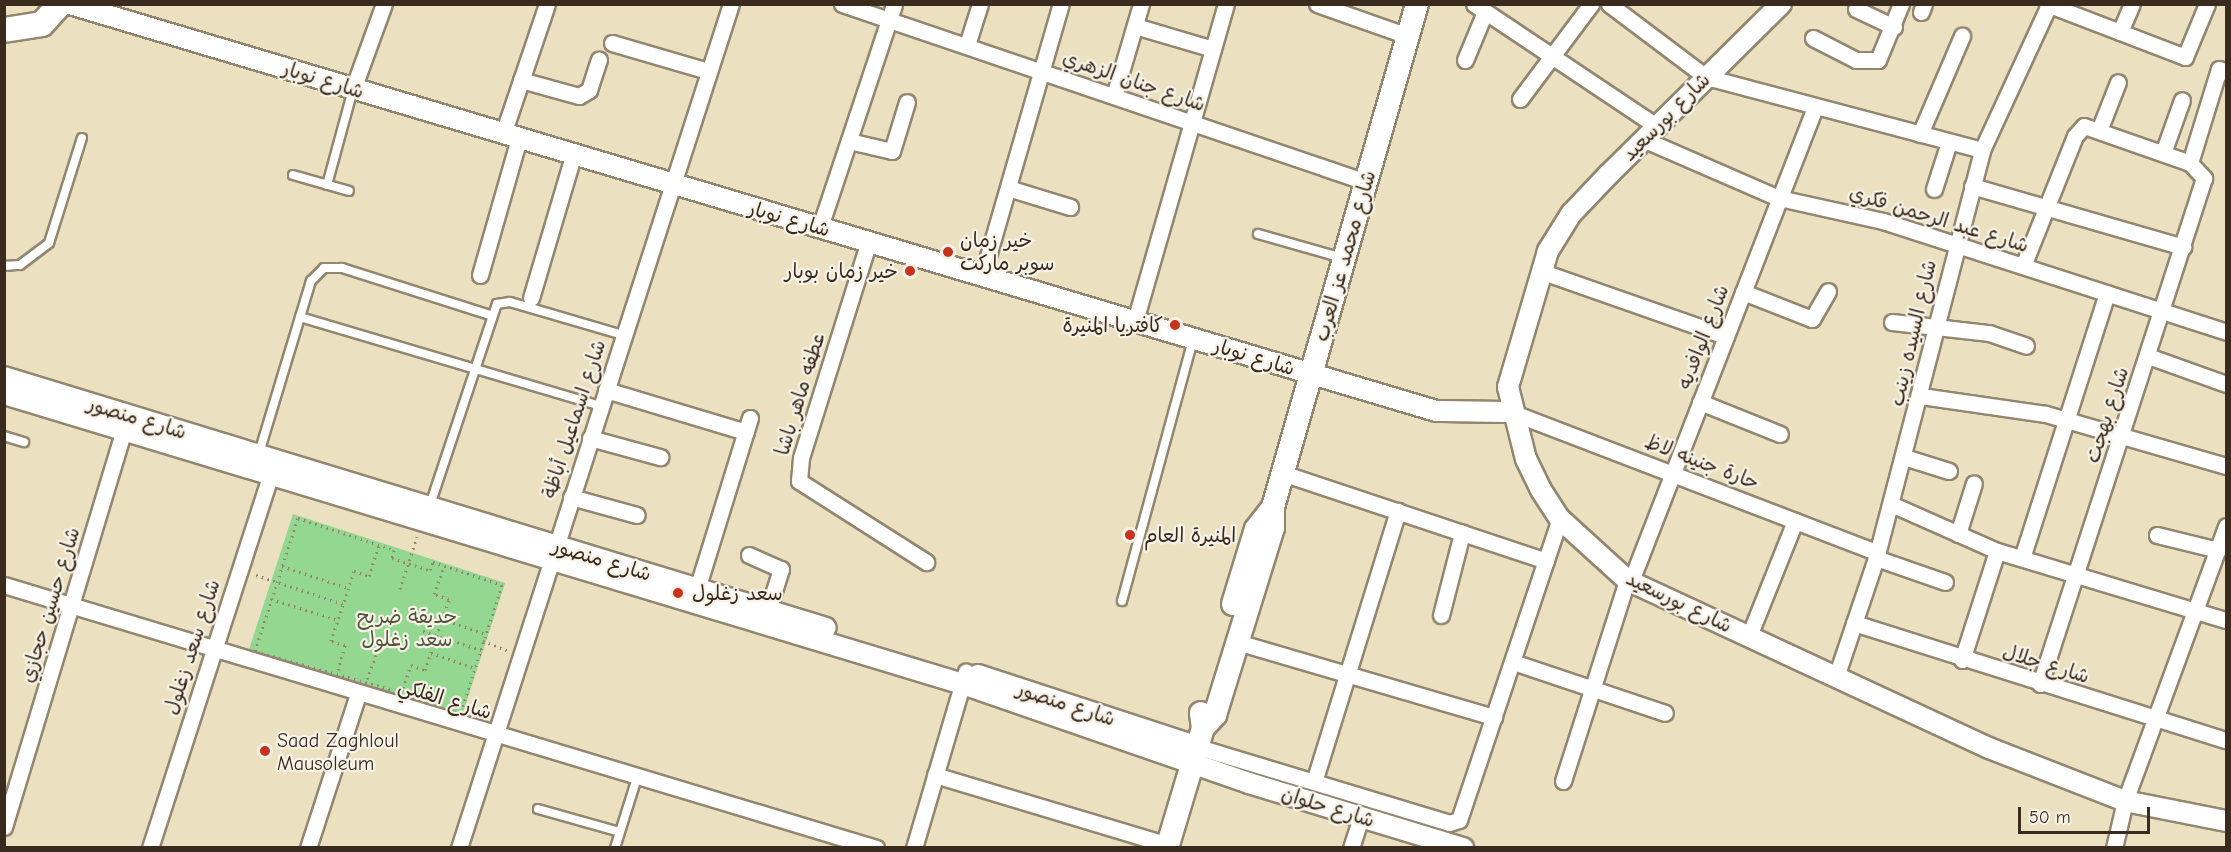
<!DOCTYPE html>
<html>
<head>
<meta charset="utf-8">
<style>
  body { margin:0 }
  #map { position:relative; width:2231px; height:852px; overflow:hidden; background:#ebe1c1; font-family:"Comic Neue","Playpen Sans Arabic",sans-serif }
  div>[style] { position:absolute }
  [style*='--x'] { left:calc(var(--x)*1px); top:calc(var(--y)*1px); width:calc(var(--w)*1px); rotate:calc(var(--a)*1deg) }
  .green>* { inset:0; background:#93d790; transform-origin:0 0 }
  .path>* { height:3px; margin-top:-1.5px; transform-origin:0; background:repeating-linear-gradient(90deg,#938670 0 1.5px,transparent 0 6px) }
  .roads { filter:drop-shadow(2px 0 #938670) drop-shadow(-2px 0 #938670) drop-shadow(0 2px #938670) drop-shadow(0 -2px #938670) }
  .service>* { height:8px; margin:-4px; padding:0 4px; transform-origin:4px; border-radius:4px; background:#fff }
  .minor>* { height:15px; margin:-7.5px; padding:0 7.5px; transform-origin:7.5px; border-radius:7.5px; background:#fff }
  .tertiary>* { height:20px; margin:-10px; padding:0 10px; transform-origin:10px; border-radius:10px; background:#fff }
  .secondary>* { height:22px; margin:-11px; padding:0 11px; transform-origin:11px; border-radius:11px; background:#fff }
  .primary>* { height:24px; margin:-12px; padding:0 12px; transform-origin:12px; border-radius:12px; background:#fff }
  .dots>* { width:16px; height:16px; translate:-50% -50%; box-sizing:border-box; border:3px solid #f7f3e8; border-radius:50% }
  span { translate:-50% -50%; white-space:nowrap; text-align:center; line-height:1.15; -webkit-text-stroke:4.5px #f7f3e8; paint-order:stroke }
  .street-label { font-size:20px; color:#3b2a1e }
  .poi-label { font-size:20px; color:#3b2a1e }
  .left { translate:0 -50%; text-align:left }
  .right { translate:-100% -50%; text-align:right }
  .park-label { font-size:20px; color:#51553a }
  .frame { position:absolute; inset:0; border:6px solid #3b2a1e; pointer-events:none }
  .scale { position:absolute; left:2018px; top:807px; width:132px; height:27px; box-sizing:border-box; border:3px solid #3b2a1e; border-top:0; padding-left:8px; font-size:18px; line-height:21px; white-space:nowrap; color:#3b2a1e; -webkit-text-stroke:4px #f7f3e8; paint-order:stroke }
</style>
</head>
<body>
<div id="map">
  <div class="green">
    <i style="left:293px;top:514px;width:223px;height:145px;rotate:18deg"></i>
  </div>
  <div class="path">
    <i style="--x:298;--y:518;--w:101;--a:18.4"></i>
    <i style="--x:394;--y:550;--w:8;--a:104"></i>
    <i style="--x:392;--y:558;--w:40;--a:18"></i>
    <i style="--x:430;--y:570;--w:9;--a:-69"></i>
    <i style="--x:433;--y:562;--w:73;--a:18.4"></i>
    <i style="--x:502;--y:585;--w:140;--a:107.9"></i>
    <i style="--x:459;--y:718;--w:75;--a:-162.1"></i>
    <i style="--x:388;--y:695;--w:6;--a:-72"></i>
    <i style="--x:390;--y:689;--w:140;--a:-164.3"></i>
    <i style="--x:255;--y:651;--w:140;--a:-72.1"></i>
    <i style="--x:282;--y:566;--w:70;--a:18.4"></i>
    <i style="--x:256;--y:575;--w:92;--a:18.4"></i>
    <i style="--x:400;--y:589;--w:55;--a:-71.9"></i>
    <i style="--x:271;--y:599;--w:70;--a:17.4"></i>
    <i style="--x:442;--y:619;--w:46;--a:18.8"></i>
    <i style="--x:423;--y:631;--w:61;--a:18.1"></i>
    <i style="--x:483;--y:641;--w:26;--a:21"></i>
    <i style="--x:431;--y:653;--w:46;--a:18.8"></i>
    <i style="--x:338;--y:670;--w:26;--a:-74"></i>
    <i style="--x:345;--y:645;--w:15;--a:-164"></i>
    <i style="--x:331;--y:641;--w:74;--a:-71.8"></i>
    <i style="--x:354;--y:571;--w:16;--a:18"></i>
    <i style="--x:369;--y:576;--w:33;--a:-72"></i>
    <i style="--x:367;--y:679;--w:31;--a:-69"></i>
    <i style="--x:403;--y:688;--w:24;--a:-71"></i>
    <i style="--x:411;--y:665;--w:15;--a:20"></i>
    <i style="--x:425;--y:670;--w:75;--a:-71.3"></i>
    <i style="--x:449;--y:599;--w:16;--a:-162"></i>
    <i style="--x:434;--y:594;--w:30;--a:-70"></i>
  </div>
  <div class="roads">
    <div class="service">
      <i style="--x:293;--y:175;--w:58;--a:15.9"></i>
      <i style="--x:327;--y:185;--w:99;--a:-74.8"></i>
      <i style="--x:1258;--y:234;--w:88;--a:15.8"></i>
      <i style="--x:4;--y:266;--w:16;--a:-4"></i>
      <i style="--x:20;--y:265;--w:36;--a:-37"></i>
      <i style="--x:49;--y:243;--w:110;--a:-72.6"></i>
      <i style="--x:300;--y:317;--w:313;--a:16.5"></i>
      <i style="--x:4;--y:436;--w:21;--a:17"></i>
      <i style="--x:259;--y:453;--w:180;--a:-73.2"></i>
      <i style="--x:311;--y:281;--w:18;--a:-45"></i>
      <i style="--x:324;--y:268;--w:18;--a:0"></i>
      <i style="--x:342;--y:268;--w:155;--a:17.6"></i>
      <i style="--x:430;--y:505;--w:212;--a:-71.6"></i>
      <i style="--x:497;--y:304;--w:13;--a:-9"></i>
      <i style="--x:510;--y:302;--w:118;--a:16.3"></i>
      <i style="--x:1122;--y:601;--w:270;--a:-74.8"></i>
      <i style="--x:538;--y:809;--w:85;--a:15.7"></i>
      <i style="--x:615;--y:848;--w:73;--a:-72.6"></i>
    </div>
    <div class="minor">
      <i style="--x:842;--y:4;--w:553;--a:18.76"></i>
      <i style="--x:1317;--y:4;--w:96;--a:19.4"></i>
      <i style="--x:1474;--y:4;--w:219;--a:33.8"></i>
      <i style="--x:1609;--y:4;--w:121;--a:37"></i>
      <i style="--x:1706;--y:77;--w:285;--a:14.8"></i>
      <i style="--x:2047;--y:4;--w:148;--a:21"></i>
      <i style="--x:2185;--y:57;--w:57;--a:-67.5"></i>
      <i style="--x:1856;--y:9;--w:42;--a:25.3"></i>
      <i style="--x:1921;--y:12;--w:9;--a:-69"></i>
      <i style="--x:1135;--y:26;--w:81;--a:16.4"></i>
      <i style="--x:2120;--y:32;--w:30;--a:-67"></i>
      <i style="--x:1813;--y:38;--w:48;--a:27.1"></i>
      <i style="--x:1856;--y:60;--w:22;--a:0"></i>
      <i style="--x:1878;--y:60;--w:61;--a:-67.7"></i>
      <i style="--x:612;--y:43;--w:100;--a:16.3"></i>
      <i style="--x:967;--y:45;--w:43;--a:-72.4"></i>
      <i style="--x:1465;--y:60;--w:52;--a:-67.4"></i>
      <i style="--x:521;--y:80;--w:60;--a:15.4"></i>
      <i style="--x:579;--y:96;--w:12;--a:-31"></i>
      <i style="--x:589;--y:90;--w:32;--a:-72"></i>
      <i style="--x:353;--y:89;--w:90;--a:-70"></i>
      <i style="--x:1114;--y:96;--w:96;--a:-73.6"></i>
      <i style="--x:1520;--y:99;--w:119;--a:-53.2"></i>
      <i style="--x:2100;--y:128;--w:49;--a:-68.6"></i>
      <i style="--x:503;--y:134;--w:137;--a:-71.3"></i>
      <i style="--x:1920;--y:134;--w:107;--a:-66.8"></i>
      <i style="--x:1643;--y:139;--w:148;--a:23.5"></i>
      <i style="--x:1779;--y:198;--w:107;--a:12.5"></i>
      <i style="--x:1883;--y:221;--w:361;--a:17.9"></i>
      <i style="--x:849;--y:141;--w:44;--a:13.1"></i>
      <i style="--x:892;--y:151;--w:51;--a:-73"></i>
      <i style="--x:2163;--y:153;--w:56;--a:-70.3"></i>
      <i style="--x:2190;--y:163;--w:98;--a:-72.9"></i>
      <i style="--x:2219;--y:69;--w:8;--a:23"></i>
      <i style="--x:1972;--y:186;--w:220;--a:16.1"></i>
      <i style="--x:1008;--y:188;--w:65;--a:17"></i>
      <i style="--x:1934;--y:189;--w:49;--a:-72.3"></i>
      <i style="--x:820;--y:227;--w:235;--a:-71.6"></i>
      <i style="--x:868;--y:244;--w:224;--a:107.4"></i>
      <i style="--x:801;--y:458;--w:23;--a:95"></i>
      <i style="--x:799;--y:481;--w:151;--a:32.5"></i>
      <i style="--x:2023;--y:266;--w:140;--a:-68.2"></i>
      <i style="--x:2075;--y:136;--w:13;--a:-48"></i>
      <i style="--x:2084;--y:126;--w:112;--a:19.2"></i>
      <i style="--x:2190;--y:163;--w:21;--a:47"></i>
      <i style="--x:2204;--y:178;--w:532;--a:107.96"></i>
      <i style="--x:1540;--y:271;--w:197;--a:19.3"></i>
      <i style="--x:480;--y:275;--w:142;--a:-74.1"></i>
      <i style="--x:982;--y:277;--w:284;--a:-73.9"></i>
      <i style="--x:1743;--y:292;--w:74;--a:21.4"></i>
      <i style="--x:1812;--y:319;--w:32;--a:-60"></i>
      <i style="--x:531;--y:298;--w:148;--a:-73.5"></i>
      <i style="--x:1135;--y:321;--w:330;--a:-74"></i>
      <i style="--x:1892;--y:322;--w:98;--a:6.5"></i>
      <i style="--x:1989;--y:333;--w:39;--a:19"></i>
      <i style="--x:2148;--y:356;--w:83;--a:19.7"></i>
      <i style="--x:606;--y:390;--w:146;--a:16.7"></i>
      <i style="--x:1921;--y:396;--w:126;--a:8.2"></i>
      <i style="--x:2046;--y:414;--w:187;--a:16.1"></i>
      <i style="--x:1700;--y:402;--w:86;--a:21.8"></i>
      <i style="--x:1511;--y:412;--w:393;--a:21"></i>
      <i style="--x:590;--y:438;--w:73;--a:15.2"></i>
      <i style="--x:1904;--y:457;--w:47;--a:17.3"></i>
      <i style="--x:1282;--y:473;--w:278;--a:18.4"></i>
      <i style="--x:571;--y:497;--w:68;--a:15.3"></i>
      <i style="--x:1891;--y:504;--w:116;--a:23.9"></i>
      <i style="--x:1997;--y:551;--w:239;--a:16.8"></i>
      <i style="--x:1958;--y:534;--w:53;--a:-72.6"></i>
      <i style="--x:2157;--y:535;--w:63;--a:13.8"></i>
      <i style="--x:749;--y:555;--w:35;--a:24"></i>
      <i style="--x:781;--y:569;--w:43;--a:107.6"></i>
      <i style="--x:1876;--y:558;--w:73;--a:19.2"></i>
      <i style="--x:2022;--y:558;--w:278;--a:-72.2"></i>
      <i style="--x:1631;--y:581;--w:508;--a:-68.78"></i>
      <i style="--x:4;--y:585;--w:911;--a:16.78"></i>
      <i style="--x:697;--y:589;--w:179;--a:-72.8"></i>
      <i style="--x:1441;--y:615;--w:85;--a:-75.6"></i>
      <i style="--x:1854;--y:623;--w:390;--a:17.5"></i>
      <i style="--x:1749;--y:636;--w:124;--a:-68.2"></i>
      <i style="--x:1237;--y:642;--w:268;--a:16.3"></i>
      <i style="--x:1962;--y:660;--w:114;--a:-72.2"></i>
      <i style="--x:1513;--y:662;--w:160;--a:18.5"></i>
      <i style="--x:1836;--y:677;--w:126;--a:-71.4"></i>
      <i style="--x:1876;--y:558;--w:422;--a:-75.4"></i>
      <i style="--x:1982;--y:150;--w:160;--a:-65.2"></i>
      <i style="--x:1198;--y:747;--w:262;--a:16.8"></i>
      <i style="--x:1449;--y:823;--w:10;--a:-17"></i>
      <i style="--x:1459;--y:820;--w:317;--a:-71.5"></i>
      <i style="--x:935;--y:775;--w:243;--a:16.7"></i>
      <i style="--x:1563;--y:781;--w:211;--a:-72.3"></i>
      <i style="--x:1314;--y:782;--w:284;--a:-72.8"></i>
      <i style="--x:4;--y:827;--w:415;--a:-73.2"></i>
      <i style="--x:150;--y:848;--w:403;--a:-72.1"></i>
      <i style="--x:308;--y:848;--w:162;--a:-72"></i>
      <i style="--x:459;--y:848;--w:887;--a:-72.14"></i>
      <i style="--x:914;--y:848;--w:184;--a:-73.6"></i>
      <i style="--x:1351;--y:848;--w:33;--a:-72"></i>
      <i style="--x:2114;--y:848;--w:48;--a:-76.8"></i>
      <i style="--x:2125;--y:801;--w:293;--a:-69.8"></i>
    </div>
    <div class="tertiary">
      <i style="--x:70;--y:4;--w:1425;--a:16.59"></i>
      <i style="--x:1436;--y:411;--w:75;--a:0.8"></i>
      <i style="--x:1781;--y:4;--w:242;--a:135.3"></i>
      <i style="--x:1609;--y:174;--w:55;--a:133.5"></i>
      <i style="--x:1571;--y:214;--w:44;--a:121.9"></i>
      <i style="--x:1548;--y:251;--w:142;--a:106.4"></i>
      <i style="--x:1508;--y:387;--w:74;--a:76"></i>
      <i style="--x:1526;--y:459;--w:34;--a:64"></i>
      <i style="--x:1541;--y:490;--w:35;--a:57"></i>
      <i style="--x:1560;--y:519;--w:91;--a:42.3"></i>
      <i style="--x:1627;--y:580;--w:399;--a:24.9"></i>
      <i style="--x:1989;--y:748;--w:146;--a:21.3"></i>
      <i style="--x:2125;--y:801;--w:103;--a:11.2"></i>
      <i style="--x:4;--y:377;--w:859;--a:16.98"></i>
      <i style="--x:4;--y:394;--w:1002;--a:16.83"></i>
      <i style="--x:963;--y:684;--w:303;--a:19.1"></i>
      <i style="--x:1249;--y:783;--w:224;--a:16.9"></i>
      <i style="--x:978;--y:675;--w:231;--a:18.1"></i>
    </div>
    <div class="secondary">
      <i style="--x:1233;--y:604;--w:78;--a:-73"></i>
      <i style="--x:1256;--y:529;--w:28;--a:-52"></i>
      <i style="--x:1203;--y:728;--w:18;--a:-47"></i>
      <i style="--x:1215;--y:715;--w:196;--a:-72.8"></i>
      <i style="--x:1273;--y:528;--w:21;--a:-90"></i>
      <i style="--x:1273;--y:507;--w:523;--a:-74.02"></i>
      <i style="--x:1167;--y:848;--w:125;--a:-73.3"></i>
      <i style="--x:1203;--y:728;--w:15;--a:-98"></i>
    </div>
    <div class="primary">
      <i style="--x:4;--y:30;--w:38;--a:-9"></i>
      <i style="--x:42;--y:24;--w:27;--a:-48"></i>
    </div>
  </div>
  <div class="dots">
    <i style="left:948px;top:252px;background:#c8321e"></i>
    <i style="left:910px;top:271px;background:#c8321e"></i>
    <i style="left:1175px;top:325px;background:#c8321e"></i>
    <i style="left:1130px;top:535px;background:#c8321e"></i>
    <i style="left:678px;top:593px;background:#c8321e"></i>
    <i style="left:265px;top:751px;background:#c8321e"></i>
  </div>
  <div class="street-label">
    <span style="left:323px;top:80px;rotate:17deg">شارع نوبار</span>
    <span style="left:1134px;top:81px;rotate:19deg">شارع جنان الزهري</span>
    <span style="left:1666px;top:117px;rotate:-45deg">شارع بورسعيد</span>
    <span style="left:789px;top:219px;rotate:16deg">شارع نوبار</span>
    <span style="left:1939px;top:219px;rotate:17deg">شارع عبد الرحمن فكري</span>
    <span style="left:1345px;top:256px;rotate:-74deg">شارع محمد عز العرب</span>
    <span style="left:1913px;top:333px;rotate:-77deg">شارع السيده زينب</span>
    <span style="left:1703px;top:337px;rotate:-69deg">شارع الوافديه</span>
    <span style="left:1254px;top:357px;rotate:17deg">شارع نوبار</span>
    <span style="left:800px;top:394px;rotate:-73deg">عطفه ماهر باشا</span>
    <span style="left:2107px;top:415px;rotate:-72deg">شارع بهجت</span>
    <span style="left:137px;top:418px;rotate:17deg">شارع منصور</span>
    <span style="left:574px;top:419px;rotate:-72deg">شارع اسماعيل أباظة</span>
    <span style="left:1702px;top:462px;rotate:21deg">حارة جنينه لاظ</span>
    <span style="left:602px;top:560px;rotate:17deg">شارع منصور</span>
    <span style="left:1679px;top:602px;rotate:26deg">شارع بورسعيد</span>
    <span style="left:50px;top:605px;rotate:-73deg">شارع حسين حجازي</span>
    <span style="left:192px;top:647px;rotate:-72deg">شارع سعد زغلول</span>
    <span style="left:2046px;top:664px;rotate:17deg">شارع جلال</span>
    <span style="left:445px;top:699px;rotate:17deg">شارع الفلكي</span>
    <span style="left:1066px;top:704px;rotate:18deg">شارع منصور</span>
    <span style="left:1328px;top:807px;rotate:17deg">شارع حلوان</span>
  </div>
  <div class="poi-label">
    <span class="left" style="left:960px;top:252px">خير زمان<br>سوبر ماركت</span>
    <span class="right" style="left:898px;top:271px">خير زمان بوبار</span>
    <span class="right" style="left:1163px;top:325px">كافتريا المنيرة</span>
    <span class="left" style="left:1144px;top:535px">المنيرة العام</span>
    <span class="left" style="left:692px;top:593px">سعد زغلول</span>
    <span class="left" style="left:277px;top:752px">Saad Zaghloul<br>Mausoleum</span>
  </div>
  <div class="park-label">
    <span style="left:407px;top:628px">حديقة ضريح<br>سعد زغلول</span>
  </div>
  <div class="frame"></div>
  <div class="scale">50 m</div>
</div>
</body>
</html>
